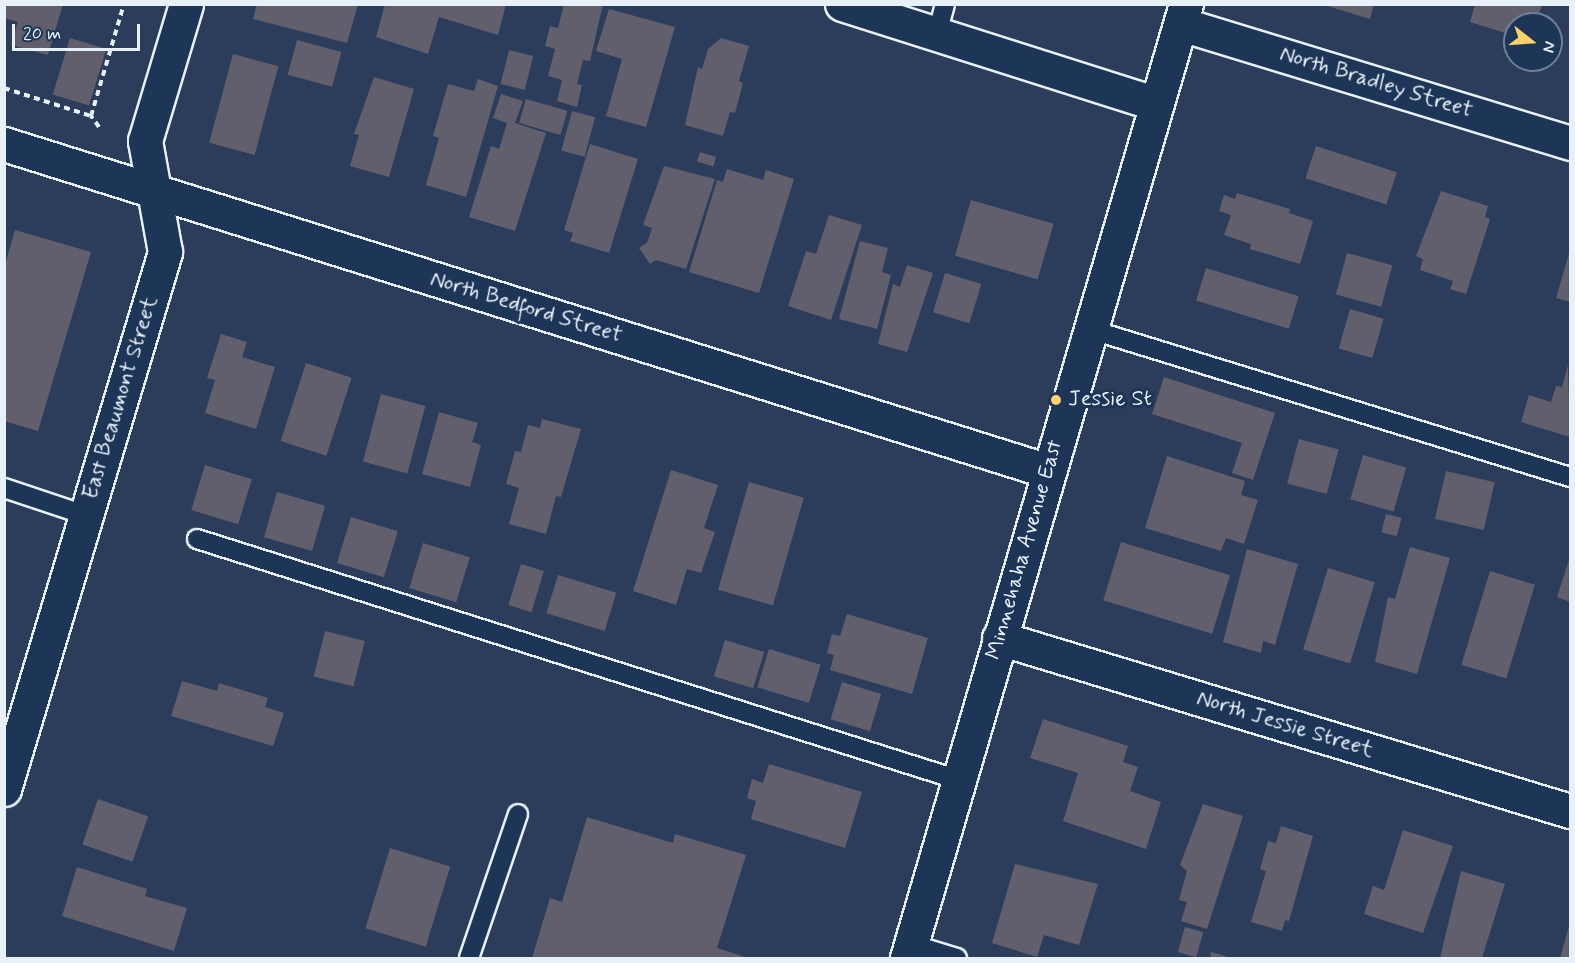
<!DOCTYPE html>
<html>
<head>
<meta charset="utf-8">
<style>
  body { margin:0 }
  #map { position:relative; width:1575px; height:963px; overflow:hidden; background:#2b3d5b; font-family:Mynerve,sans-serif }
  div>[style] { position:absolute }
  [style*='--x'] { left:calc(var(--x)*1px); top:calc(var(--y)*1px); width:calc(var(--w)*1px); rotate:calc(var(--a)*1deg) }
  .building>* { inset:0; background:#625f6d; transform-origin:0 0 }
  .path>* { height:4px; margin-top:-2px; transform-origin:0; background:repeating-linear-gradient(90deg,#e8f1f8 0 6px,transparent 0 10.5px) }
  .roads { filter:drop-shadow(2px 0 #e8f1f8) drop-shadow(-2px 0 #e8f1f8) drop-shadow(0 2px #e8f1f8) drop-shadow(0 -2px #e8f1f8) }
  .service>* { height:18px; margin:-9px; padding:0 9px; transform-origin:9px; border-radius:9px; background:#1d3557 }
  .minor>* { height:33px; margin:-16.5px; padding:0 16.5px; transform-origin:16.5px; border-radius:16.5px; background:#1d3557 }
  .tertiary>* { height:33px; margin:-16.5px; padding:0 16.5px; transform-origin:16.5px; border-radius:16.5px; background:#1d3557 }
  .dots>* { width:16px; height:16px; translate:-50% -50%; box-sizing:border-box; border:3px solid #1d3557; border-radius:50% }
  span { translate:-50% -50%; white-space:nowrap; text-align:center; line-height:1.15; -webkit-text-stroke:6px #1d3557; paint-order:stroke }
  .street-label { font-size:22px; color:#e8f1f8 }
  .poi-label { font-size:22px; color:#e8f1f8 }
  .left { translate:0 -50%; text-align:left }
  .frame { position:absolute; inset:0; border:6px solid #e8f1f8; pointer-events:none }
  .north { position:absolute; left:1503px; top:12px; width:60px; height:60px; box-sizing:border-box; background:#1d3557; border:2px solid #6e8097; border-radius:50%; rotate:107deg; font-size:16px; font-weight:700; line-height:24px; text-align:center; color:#e8f1f8 }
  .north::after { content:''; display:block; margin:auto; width:21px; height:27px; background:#ffd166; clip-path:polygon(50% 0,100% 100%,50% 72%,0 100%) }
  .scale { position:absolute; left:12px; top:24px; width:128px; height:27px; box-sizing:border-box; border:3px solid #e8f1f8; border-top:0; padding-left:8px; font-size:18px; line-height:21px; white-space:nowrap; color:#e8f1f8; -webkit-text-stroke:4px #1d3557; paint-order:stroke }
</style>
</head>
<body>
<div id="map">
  <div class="building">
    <i style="clip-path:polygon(4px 4px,63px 4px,48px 55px,11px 45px,18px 22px,4px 18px)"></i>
    <i style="clip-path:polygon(257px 4px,358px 4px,347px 43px,253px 19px)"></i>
    <i style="clip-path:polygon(385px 4px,506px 4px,498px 35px,439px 17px,428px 54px,376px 37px)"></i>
    <i style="clip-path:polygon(564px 4px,603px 4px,590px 61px,583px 60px,577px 84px,582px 85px,577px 107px,557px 101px,562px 80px,548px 76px,555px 49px,545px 46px,550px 26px,558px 28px)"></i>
    <i style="clip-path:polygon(1321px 4px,1374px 4px,1370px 19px)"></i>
    <i style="clip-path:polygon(1475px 4px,1542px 4px,1536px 24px,1515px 24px,1515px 36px,1470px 22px)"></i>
    <i style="clip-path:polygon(609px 9px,675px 27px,646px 127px,606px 116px,622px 59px,596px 51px)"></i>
    <i style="left:70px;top:38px;width:38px;height:59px;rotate:17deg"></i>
    <i style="clip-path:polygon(721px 38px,749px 46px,739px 81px,743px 83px,735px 113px,730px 112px,723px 136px,685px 125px,698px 67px,702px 69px,708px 49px)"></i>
    <i style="left:297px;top:40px;width:46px;height:36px;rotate:15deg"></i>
    <i style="left:509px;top:50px;width:25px;height:35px;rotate:14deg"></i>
    <i style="left:233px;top:54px;width:47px;height:92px;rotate:15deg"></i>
    <i style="clip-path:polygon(374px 77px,414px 89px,389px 177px,350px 166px,359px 135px,354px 134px)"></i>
    <i style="clip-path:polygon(478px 79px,498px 86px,466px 197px,426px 185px,439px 138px,433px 136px,448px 84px,474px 91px)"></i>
    <i style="clip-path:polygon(501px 94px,523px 101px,515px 123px,546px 133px,515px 231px,469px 217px,491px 146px,499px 149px,507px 123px,493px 118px)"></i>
    <i style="left:526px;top:99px;width:43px;height:25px;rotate:16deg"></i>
    <i style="left:572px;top:111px;width:24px;height:41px;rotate:15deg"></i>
    <i style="clip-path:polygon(590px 144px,638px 159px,609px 253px,570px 241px,573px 233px,564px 230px)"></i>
    <i style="left:1316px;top:146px;width:85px;height:34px;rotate:18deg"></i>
    <i style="left:700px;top:152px;width:17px;height:10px;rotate:17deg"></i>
    <i style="clip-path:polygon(664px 166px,715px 179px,686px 269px,656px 260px,650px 264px,639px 248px,647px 243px,652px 228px,643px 225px)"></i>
    <i style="clip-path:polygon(727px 169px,763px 180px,766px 170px,794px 179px,759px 293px,689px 272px,717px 180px,723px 182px)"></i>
    <i style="clip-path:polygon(1441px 191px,1488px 206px,1485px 217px,1490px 219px,1466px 294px,1450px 289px,1453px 281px,1420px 270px,1423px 259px,1416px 256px)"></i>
    <i style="clip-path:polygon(1237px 193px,1290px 209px,1289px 213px,1313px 221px,1300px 264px,1250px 249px,1251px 244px,1224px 235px,1231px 215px,1219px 211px,1224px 195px,1235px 199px)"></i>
    <i style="left:971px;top:200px;width:86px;height:58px;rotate:16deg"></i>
    <i style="clip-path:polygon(829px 215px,862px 225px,831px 320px,788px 306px,806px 251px,816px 254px)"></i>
    <i style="clip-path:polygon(15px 230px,91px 252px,38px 431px,4px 421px,4px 268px)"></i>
    <i style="clip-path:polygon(860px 241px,888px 248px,882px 272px,891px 275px,877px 329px,839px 319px)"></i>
    <i style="clip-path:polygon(1570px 250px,1570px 302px,1556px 298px)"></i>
    <i style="left:1347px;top:253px;width:47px;height:43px;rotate:15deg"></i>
    <i style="clip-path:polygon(907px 265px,933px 273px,907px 352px,878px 344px,893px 284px,900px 287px)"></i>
    <i style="left:1206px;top:268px;width:97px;height:34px;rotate:17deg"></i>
    <i style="left:945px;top:273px;width:38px;height:41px;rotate:17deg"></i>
    <i style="left:1350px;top:309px;width:35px;height:41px;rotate:16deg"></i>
    <i style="clip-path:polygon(221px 334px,247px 342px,242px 357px,275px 367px,256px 429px,205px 413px,215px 380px,207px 378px)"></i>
    <i style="left:306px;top:363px;width:48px;height:82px;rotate:18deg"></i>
    <i style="clip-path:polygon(1568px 365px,1570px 437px,1521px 422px,1529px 395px,1551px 402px,1556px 386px,1562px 387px)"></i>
    <i style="clip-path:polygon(1164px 377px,1275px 413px,1253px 480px,1232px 473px,1242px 443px,1152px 414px)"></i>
    <i style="left:381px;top:394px;width:46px;height:70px;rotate:15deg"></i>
    <i style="clip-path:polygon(439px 412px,478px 423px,472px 442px,481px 445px,470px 487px,422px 474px)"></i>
    <i style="clip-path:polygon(542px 419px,581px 429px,561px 497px,556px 496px,546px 534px,509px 524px,519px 488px,506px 484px,515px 451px,521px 452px,528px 425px,540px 428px)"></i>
    <i style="left:1299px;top:439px;width:41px;height:46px;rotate:15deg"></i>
    <i style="left:1363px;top:455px;width:45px;height:46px;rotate:16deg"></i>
    <i style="clip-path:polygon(1167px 456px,1245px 481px,1241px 495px,1258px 500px,1244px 544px,1226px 538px,1221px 551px,1145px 528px)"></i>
    <i style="left:205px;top:465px;width:49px;height:47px;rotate:17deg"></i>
    <i style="clip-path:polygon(671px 470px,718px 485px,704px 528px,715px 532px,701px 573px,687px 569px,676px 605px,633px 591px)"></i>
    <i style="left:1446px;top:471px;width:50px;height:49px;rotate:13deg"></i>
    <i style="left:749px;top:482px;width:57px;height:112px;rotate:16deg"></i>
    <i style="left:277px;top:492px;width:50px;height:47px;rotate:16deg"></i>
    <i style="left:1386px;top:514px;width:16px;height:19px;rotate:14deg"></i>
    <i style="left:351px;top:517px;width:49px;height:48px;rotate:17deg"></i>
    <i style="left:1121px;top:542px;width:114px;height:61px;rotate:17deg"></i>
    <i style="left:423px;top:543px;width:49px;height:47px;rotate:17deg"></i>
    <i style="clip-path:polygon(1410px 547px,1450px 558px,1417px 674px,1375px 662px,1388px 597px,1395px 599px)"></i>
    <i style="clip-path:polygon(1247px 549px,1298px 564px,1275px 645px,1263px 641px,1261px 653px,1223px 642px)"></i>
    <i style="clip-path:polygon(1570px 557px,1570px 602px,1557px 597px)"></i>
    <i style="left:521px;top:564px;width:24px;height:43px;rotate:17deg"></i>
    <i style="left:1328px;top:568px;width:49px;height:85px;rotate:17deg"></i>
    <i style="left:1490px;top:571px;width:47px;height:98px;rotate:17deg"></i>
    <i style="left:558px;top:575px;width:61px;height:40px;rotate:17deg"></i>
    <i style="clip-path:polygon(847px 614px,928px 638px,912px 694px,830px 670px,834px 655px,827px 653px,832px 634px,840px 636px)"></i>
    <i style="left:325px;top:631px;width:41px;height:47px;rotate:14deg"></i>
    <i style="left:725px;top:640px;width:41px;height:38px;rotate:17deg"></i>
    <i style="left:769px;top:649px;width:54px;height:40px;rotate:17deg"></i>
    <i style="clip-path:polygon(182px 681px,217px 691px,219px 683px,268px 698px,265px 707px,284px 713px,273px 746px,171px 716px)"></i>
    <i style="left:842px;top:682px;width:41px;height:39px;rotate:17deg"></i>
    <i style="clip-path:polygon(1043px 719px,1128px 746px,1123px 762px,1138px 767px,1130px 791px,1161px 802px,1146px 849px,1063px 821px,1078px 773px,1030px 758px)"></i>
    <i style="clip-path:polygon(769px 764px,862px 792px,845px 848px,751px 819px,756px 801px,747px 798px,752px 779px,763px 783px)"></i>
    <i style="left:98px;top:799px;width:53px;height:48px;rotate:19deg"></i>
    <i style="clip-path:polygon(1203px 804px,1243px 816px,1207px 929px,1181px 921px,1187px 902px,1179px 900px,1187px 871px,1180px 865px)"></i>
    <i style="clip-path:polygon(587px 817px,673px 843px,675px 834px,746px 855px,717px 948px,748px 958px,532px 958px,550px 898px,562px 902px)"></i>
    <i style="clip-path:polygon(1281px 826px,1313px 836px,1289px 921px,1285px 920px,1282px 931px,1251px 922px,1266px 871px,1260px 869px,1268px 841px,1276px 843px)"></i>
    <i style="clip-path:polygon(1403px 830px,1453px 846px,1423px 933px,1364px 914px,1373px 886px,1384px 890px)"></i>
    <i style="left:390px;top:848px;width:63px;height:84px;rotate:17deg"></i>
    <i style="clip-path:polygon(1015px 864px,1098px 884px,1079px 945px,1044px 935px,1037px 957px,992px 943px)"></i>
    <i style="clip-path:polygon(77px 867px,147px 889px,145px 896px,187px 908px,174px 951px,62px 916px)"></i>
    <i style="clip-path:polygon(1461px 871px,1505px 884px,1482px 958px,1440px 958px)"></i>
    <i style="clip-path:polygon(1570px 923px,1570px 958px,1560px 958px)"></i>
    <i style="left:1185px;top:927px;width:19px;height:26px;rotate:16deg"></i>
    <i style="clip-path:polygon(1211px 952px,1232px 958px,1210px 958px)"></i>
  </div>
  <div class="path">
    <i style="--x:4;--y:88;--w:91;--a:17.8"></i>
    <i style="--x:99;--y:127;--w:14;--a:-126"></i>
    <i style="--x:91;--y:116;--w:117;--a:-73.6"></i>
  </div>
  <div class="roads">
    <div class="service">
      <i style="--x:937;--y:34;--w:31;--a:-75"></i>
      <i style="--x:1089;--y:329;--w:503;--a:17.1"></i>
      <i style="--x:4;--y:488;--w:85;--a:18.4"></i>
      <i style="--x:197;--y:539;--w:799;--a:17.55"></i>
      <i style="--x:911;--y:944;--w:48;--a:16.9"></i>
      <i style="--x:469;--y:958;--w:152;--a:-71.2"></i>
    </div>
    <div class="minor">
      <i style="--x:842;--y:4;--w:328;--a:17.6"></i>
      <i style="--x:1181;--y:24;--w:407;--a:17"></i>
      <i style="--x:4;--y:144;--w:1094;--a:17.39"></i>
      <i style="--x:999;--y:638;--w:597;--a:16.86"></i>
      <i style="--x:4;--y:789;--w:561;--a:-73.31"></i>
      <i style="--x:165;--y:252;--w:113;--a:-100.2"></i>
      <i style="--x:145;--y:141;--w:143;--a:-73.3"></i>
    </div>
    <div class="tertiary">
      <i style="--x:907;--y:958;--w:994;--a:-73.7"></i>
    </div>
  </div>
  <div class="dots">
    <i style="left:1056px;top:400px;background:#ffd166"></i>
  </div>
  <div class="street-label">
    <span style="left:1376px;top:83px;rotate:17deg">North Bradley Street</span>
    <span style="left:526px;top:308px;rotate:17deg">North Bedford Street</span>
    <span style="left:121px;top:398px;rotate:-73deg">East Beaumont Street</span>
    <span style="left:1025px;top:550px;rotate:-74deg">Minnehaha Avenue East</span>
    <span style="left:1285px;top:725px;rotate:17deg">North Jessie Street</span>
  </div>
  <div class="poi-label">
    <span class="left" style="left:1068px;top:400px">Jessie St</span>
  </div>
  <div class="frame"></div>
  <div class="north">N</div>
  <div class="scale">20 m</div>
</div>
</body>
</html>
